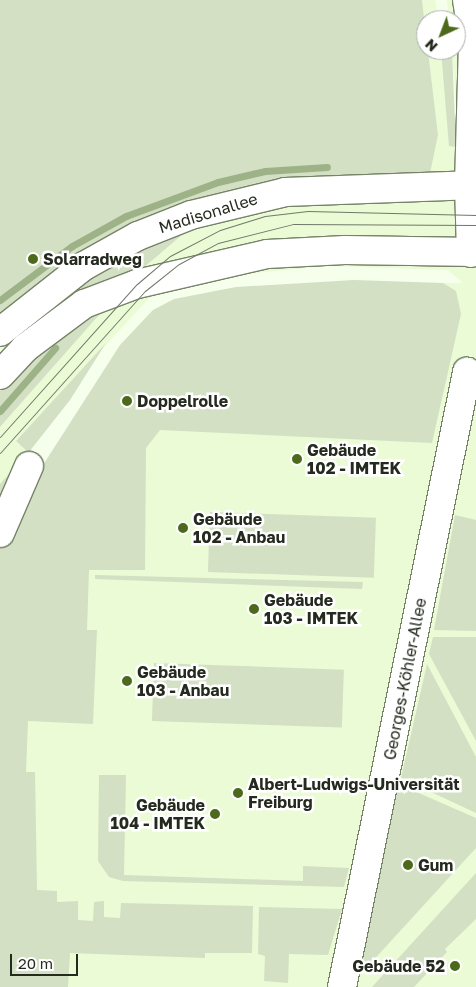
<!DOCTYPE html>
<html>
<head>
<meta charset="utf-8">
<style>
  body { margin:0 }
  #map { position:relative; width:476px; height:987px; overflow:hidden; background:#f6ffec; font-family:"Golos Text",sans-serif }
  div>[style] { position:absolute }
  [style*='--x'] { left:calc(var(--x)*1px); top:calc(var(--y)*1px); width:calc(var(--w)*1px); rotate:calc(var(--a)*1deg) }
  .built>* { inset:0; background:#eafbd6 }
  .green>* { inset:0; background:#d3e0c4; transform-origin:0 0 }
  .stream>* { height:7px; margin:-3.5px; padding:0 3.5px; transform-origin:3.5px; border-radius:3.5px; background:#9eb287 }
  .roads { filter:drop-shadow(1px 0 #768368) drop-shadow(-1px 0 #768368) drop-shadow(0 1px #768368) drop-shadow(0 -1px #768368) }
  .minor>* { height:28px; margin:-14px; padding:0 14px; transform-origin:14px; border-radius:14px; background:#fff }
  .major>* { height:28px; margin:-14px; padding:0 14px; transform-origin:14px; border-radius:14px; background:#fff }
  .tram>* { height:1px; margin:-0.5px; padding:0 0.5px; transform-origin:0.5px; border-radius:0.5px; background:#71786a }
  .dots>* { width:14px; height:14px; translate:-50% -50%; box-sizing:border-box; border:2px solid #fff; border-radius:50% }
  span { translate:-50% -50%; white-space:nowrap; text-align:center; line-height:1.15; -webkit-text-stroke:5px #fff; paint-order:stroke }
  .street-label { font-size:16px; color:#252a1f }
  .poi-label { font-size:16px; color:#252a1f; font-weight:700 }
  .left { translate:0 -50%; text-align:left }
  .right { translate:-100% -50%; text-align:right }
  .north { position:absolute; left:416px; top:10px; width:50px; height:50px; box-sizing:border-box; background:#fff; border:1px solid #a8aaa5; border-radius:50%; rotate:223deg; font-size:14px; font-weight:700; line-height:20px; text-align:center; color:#252a1f }
  .north::after { content:''; display:block; margin:auto; width:18px; height:22px; background:#4c691c; clip-path:polygon(50% 0,100% 100%,50% 72%,0 100%) }
  .scale { position:absolute; left:10px; top:954px; width:68px; height:22px; box-sizing:border-box; border:2px solid #252a1f; border-top:0; padding-left:6px; font-size:15px; line-height:18px; white-space:nowrap; color:#252a1f; -webkit-text-stroke:4px #fff; paint-order:stroke }
</style>
</head>
<body>
<div id="map">
  <div class="built">
    <i style="clip-path:polygon(422px 0,435px 0,438px 20px,426px 20px,426px 33px)"></i>
    <i style="clip-path:polygon(447px 0,476px 0,476px 987px,0 987px,33px 492px,443px 283px,463px 283px,448px 270px,328px 266px,234px 275px,157px 290px,16px 441px,29px 452px,0 484px,0 427px,106px 307px,0 391px,0 357px,78px 294px,142px 269px,188px 230px,141px 249px,0 350px,0 313px,72px 258px,183px 203px,283px 180px,429px 174px,438px 135px,428px 50px,441px 50px,458px 136px,452px 50px,456px 50px,456px 20px,449px 20px)"></i>
  </div>
  <div class="green">
    <i style="clip-path:polygon(0 0,422px 0,438px 135px,430px 173px,283px 180px,183px 203px,72px 258px,0 313px)"></i>
    <i style="clip-path:polygon(441px 50px,452px 50px,456px 147px,449px 146px)"></i>
    <i style="clip-path:polygon(189px 229px,142px 269px,78px 294px,0 357px,8px 341px,103px 268px)"></i>
    <i style="clip-path:polygon(354px 280px,443px 283px,456px 291px,461px 314px,432px 443px,160px 430px,146px 448px,145px 570px,89px 570px,87px 630px,97px 630px,93px 724px,28px 721px,26px 772px,35px 772px,37px 890px,57px 891px,57px 902px,78px 901px,78px 920px,93px 921px,94px 902px,104px 901px,104px 917px,120px 918px,121px 903px,253px 906px,252px 953px,205px 953px,205px 958px,70px 953px,68px 987px,0 987px,0 484px,28px 452px,16px 441px,106px 343px,70px 400px,29px 452px,43px 465px,120px 345px,153px 310px,174px 299px,236px 287px)"></i>
    <i style="clip-path:polygon(106px 307px,76px 341px,0 427px,0 391px,7px 383px,77px 323px)"></i>
    <i style="left:210px;top:512px;width:166px;height:60px;rotate:2deg"></i>
    <i style="clip-path:polygon(455px 515px,476px 520px,476px 631px,434px 630px)"></i>
    <i style="clip-path:polygon(95px 575px,363px 582px,362px 589px,95px 579px)"></i>
    <i style="clip-path:polygon(433px 637px,476px 637px,476px 741px,429px 654px)"></i>
    <i style="left:154px;top:663px;width:190px;height:58px;rotate:2deg"></i>
    <i style="clip-path:polygon(427px 664px,476px 757px,476px 813px,401px 778px)"></i>
    <i style="clip-path:polygon(99px 775px,126px 775px,124px 875px,303px 881px,303px 866px,349px 868px,344px 887px,123px 881px,109px 877px,98px 861px)"></i>
    <i style="clip-path:polygon(398px 784px,476px 818px,476px 848px,359px 976px)"></i>
    <i style="clip-path:polygon(476px 873px,476px 919px,445px 949px,447px 952px,414px 987px,372px 987px)"></i>
    <i style="clip-path:polygon(259px 907px,342px 909px,328px 955px,289px 954px,288px 983px,264px 981px,265px 956px,258px 954px)"></i>
  </div>
  <div class="stream">
    <i style="--x:0;--y:300;--w:90;--a:-36.9"></i>
    <i style="--x:72;--y:246;--w:62;--a:-29.1"></i>
    <i style="--x:126;--y:216;--w:98;--a:-20.3"></i>
    <i style="--x:218;--y:182;--w:48;--a:-13.2"></i>
    <i style="--x:265;--y:171;--w:62;--a:-3.7"></i>
    <i style="--x:0;--y:411;--w:84;--a:-48.9"></i>
  </div>
  <div class="roads">
    <div class="minor">
      <i style="--x:467;--y:0;--w:58;--a:81"></i>
      <i style="--x:469;--y:185;--w:140;--a:-88.4"></i>
      <i style="--x:0;--y:533;--w:73;--a:-66.6"></i>
      <i style="--x:342;--y:987;--w:628;--a:-78.51"></i>
    </div>
    <div class="major">
      <i style="--x:469;--y:185;--w:68;--a:88.3"></i>
      <i style="--x:0;--y:332;--w:107;--a:-38.2"></i>
      <i style="--x:84;--y:266;--w:62;--a:-29.1"></i>
      <i style="--x:138;--y:236;--w:57;--a:-21.6"></i>
      <i style="--x:191;--y:215;--w:97;--a:-13.7"></i>
      <i style="--x:285;--y:192;--w:191;--a:-2.1"></i>
      <i style="--x:0;--y:375;--w:37;--a:-47"></i>
      <i style="--x:25;--y:348;--w:74;--a:-36.7"></i>
      <i style="--x:84;--y:304;--w:57;--a:-20.7"></i>
      <i style="--x:137;--y:284;--w:133;--a:-13"></i>
      <i style="--x:267;--y:254;--w:78;--a:-2.9"></i>
      <i style="--x:345;--y:250;--w:131;--a:0.9"></i>
    </div>
  </div>
  <div class="tram">
    <i style="--x:0;--y:437;--w:205;--a:-48.2"></i>
    <i style="--x:137;--y:284;--w:43;--a:-40.3"></i>
    <i style="--x:170;--y:256;--w:56;--a:-27.5"></i>
    <i style="--x:220;--y:230;--w:47;--a:-17.3"></i>
    <i style="--x:265;--y:216;--w:43;--a:-6.6"></i>
    <i style="--x:308;--y:211;--w:168;--a:1.4"></i>
    <i style="--x:0;--y:453;--w:217;--a:-48.2"></i>
    <i style="--x:145;--y:291;--w:43;--a:-38.5"></i>
    <i style="--x:179;--y:264;--w:44;--a:-28.3"></i>
    <i style="--x:218;--y:243;--w:77;--a:-14.2"></i>
    <i style="--x:293;--y:224;--w:183;--a:0.3"></i>
  </div>
  <div class="dots">
    <i style="left:33px;top:259px;background:#4c691c"></i>
    <i style="left:127px;top:401px;background:#4c691c"></i>
    <i style="left:297px;top:459px;background:#4c691c"></i>
    <i style="left:183px;top:528px;background:#4c691c"></i>
    <i style="left:254px;top:609px;background:#4c691c"></i>
    <i style="left:127px;top:681px;background:#4c691c"></i>
    <i style="left:238px;top:793px;background:#4c691c"></i>
    <i style="left:215px;top:814px;background:#4c691c"></i>
    <i style="left:408px;top:865px;background:#4c691c"></i>
    <i style="left:455px;top:966px;background:#4c691c"></i>
  </div>
  <div class="street-label">
    <span style="left:208px;top:213px;rotate:-17deg">Madisonallee</span>
    <span style="left:405px;top:679px;rotate:-79deg">Georges-Köhler-Allee</span>
  </div>
  <div class="poi-label">
    <span class="left" style="left:43px;top:259px">Solarradweg</span>
    <span class="left" style="left:137px;top:401px">Doppelrolle</span>
    <span class="left" style="left:307px;top:459px">Gebäude<br>102 - IMTEK</span>
    <span class="left" style="left:193px;top:528px">Gebäude<br>102 - Anbau</span>
    <span class="left" style="left:264px;top:609px">Gebäude<br>103 - IMTEK</span>
    <span class="left" style="left:137px;top:681px">Gebäude<br>103 - Anbau</span>
    <span class="left" style="left:248px;top:793px">Albert-Ludwigs-Universität<br>Freiburg</span>
    <span class="right" style="left:205px;top:814px">Gebäude<br>104 - IMTEK</span>
    <span class="left" style="left:418px;top:865px">Gum</span>
    <span class="right" style="left:445px;top:966px">Gebäude 52</span>
  </div>
  <div class="north">N</div>
  <div class="scale">20 m</div>
</div>
</body>
</html>
